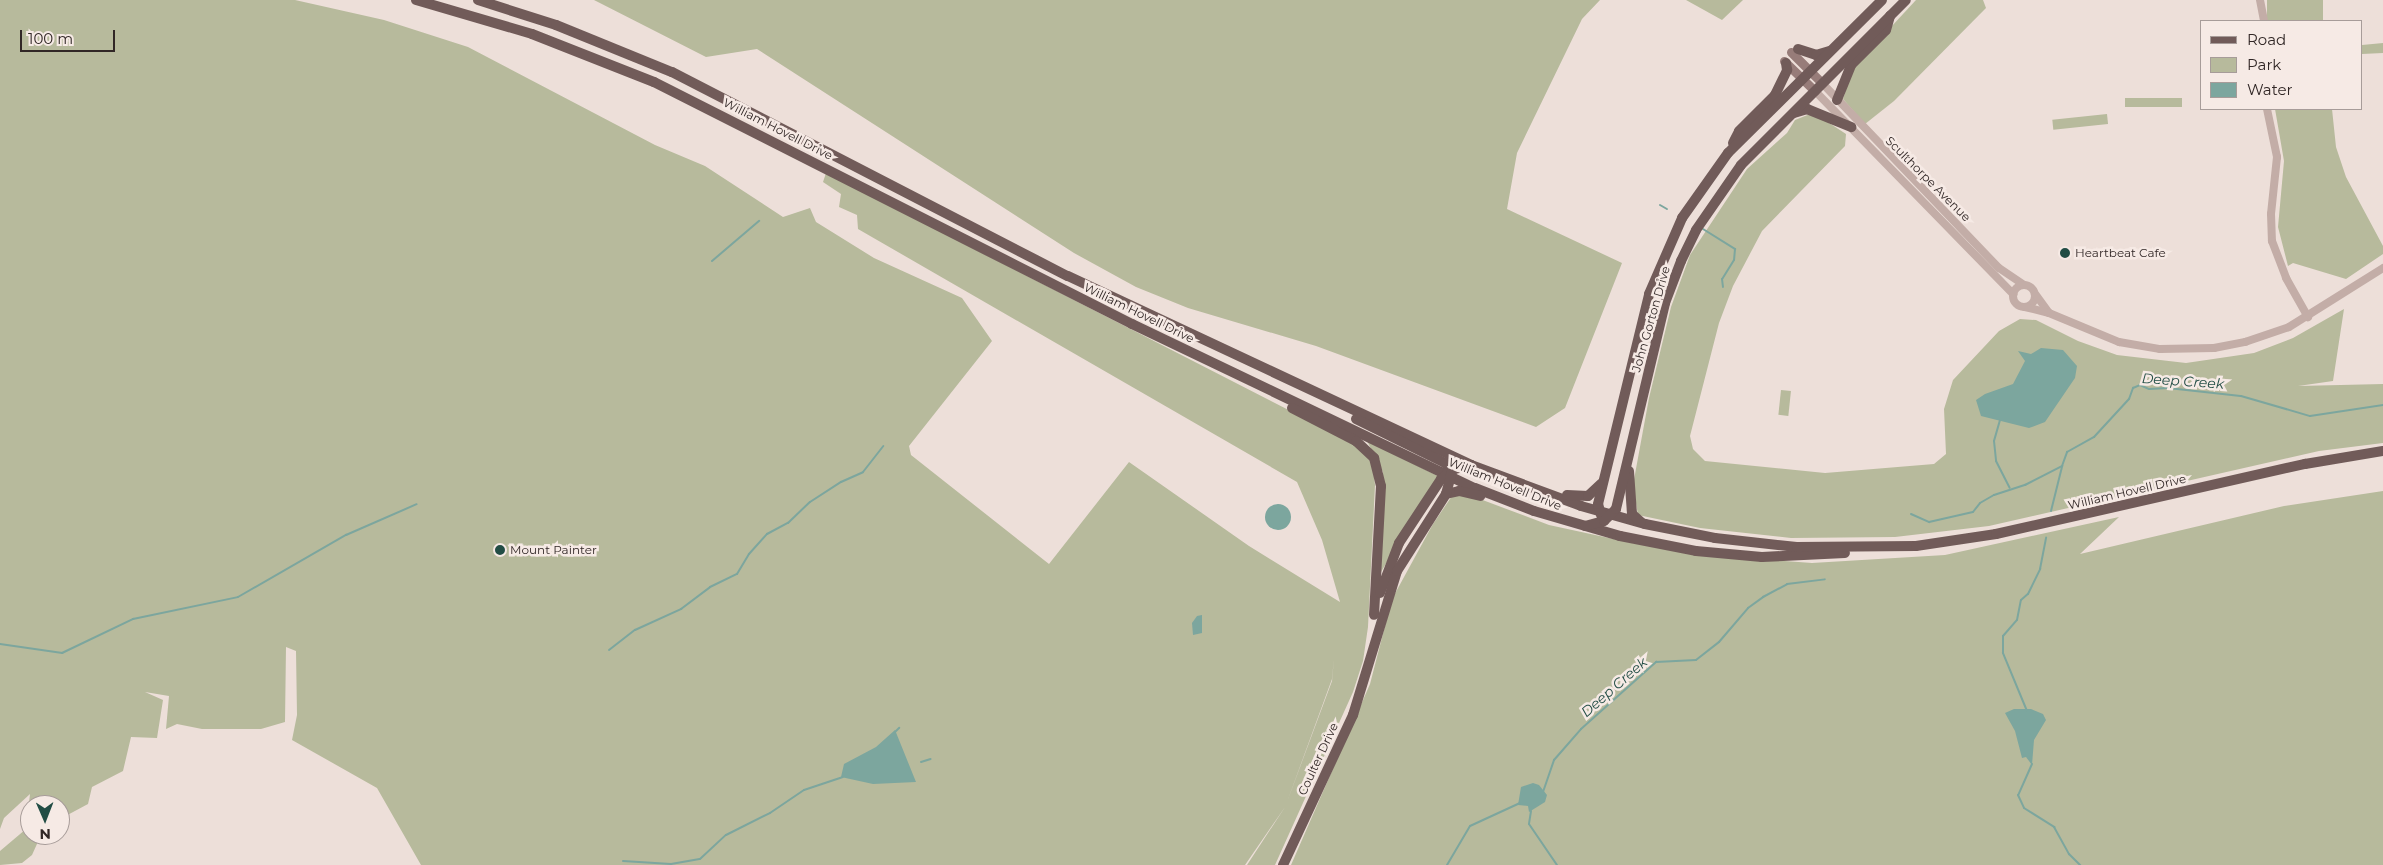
<!DOCTYPE html>
<html>
<head>
<meta charset="utf-8">
<style>
  body { margin:0 }
  #map { position:relative; width:2383px; height:865px; overflow:hidden; background:#eddfd9; font-family:Montserrat,sans-serif }
  div>[style] { position:absolute }
  [style*='--x'] { left:calc(var(--x)*1px); top:calc(var(--y)*1px); width:calc(var(--w)*1px); rotate:calc(var(--a)*1deg) }
  .green>* { inset:0; background:#b7ba9c; transform-origin:0 0 }
  .water>* { inset:0; background:#7ca69e }
  .round { border-radius:50% }
  .stream>* { height:2px; margin:-1px; padding:0 1px; transform-origin:1px; border-radius:1px; background:#7ca69e }
  .tertiary>* { height:8px; margin:-4px; padding:0 4px; transform-origin:4px; border-radius:4px; background:#c3ada7 }
  .tertiary>.ring { margin:-4px; padding:0; box-sizing:content-box; background:none; border:8px solid #c3ada7; border-radius:50% }
  .secondary>* { height:9px; margin:-4.5px; padding:0 4.5px; transform-origin:4.5px; border-radius:4.5px; background:#977c79 }
  .primary>* { height:10px; margin:-5px; padding:0 5px; transform-origin:5px; border-radius:5px; background:#715b59 }
  .dots>* { width:14px; height:14px; translate:-50% -50%; box-sizing:border-box; border:2px solid #f6eae5; border-radius:50% }
  span { translate:-50% -50%; white-space:nowrap; text-align:center; line-height:1.15; -webkit-text-stroke:5px #f6eae5; paint-order:stroke }
  .street-label { font-size:12px; color:#312726 }
  .poi-label { font-size:12px; color:#312726 }
  .left { translate:0 -50%; text-align:left }
  .water-label { font-size:14px; color:#224d45; font-style:italic }
  .legend { position:absolute; left:2200px; top:20px; width:162px; height:90px; box-sizing:border-box; background:#f6eae5; border:1px solid #a79c99; margin:0; padding:6px 9px; list-style:none; font-size:15px; color:#312726 }
  .legend li { display:flex; align-items:center; gap:10px; height:25px }
  .legend b { width:25px; border:1px solid #a79c99 }
  .north { position:absolute; left:20px; top:795px; width:50px; height:50px; box-sizing:border-box; background:#f6eae5; border:1px solid #a79c99; border-radius:50%; rotate:179deg; font-size:14px; font-weight:700; line-height:20px; text-align:center; color:#312726 }
  .north::after { content:''; display:block; margin:auto; width:18px; height:22px; background:#224d45; clip-path:polygon(50% 0,100% 100%,50% 72%,0 100%) }
  .scale { position:absolute; left:20px; top:30px; width:95px; height:22px; box-sizing:border-box; border:2px solid #312726; border-top:0; padding-left:6px; font-size:15px; line-height:18px; white-space:nowrap; color:#312726; -webkit-text-stroke:4px #f6eae5; paint-order:stroke }
</style>
</head>
<body>
<div id="map">
  <div class="green">
    <i style="clip-path:polygon(evenodd,0 0,295px 0,384px 20px,468px 47px,655px 145px,705px 166px,783px 217px,810px 208px,816px 222px,874px 258px,962px 298px,992px 341px,909px 446px,911px 455px,1049px 564px,1129px 462px,1249px 546px,1340px 602px,1322px 540px,1297px 482px,858px 229px,857px 215px,839px 207px,841px 194px,823px 182px,826px 173px,1353px 443px,1366px 454px,1373px 467px,1375px 485px,1368px 627px,1363px 661px,1353px 692px,1275px 865px,1247px 865px,1285px 807px,1245px 865px,421px 865px,377px 788px,292px 740px,297px 715px,296px 651px,286px 647px,285px 722px,261px 729px,202px 729px,177px 724px,166px 729px,169px 696px,145px 692px,163px 700px,157px 738px,131px 737px,123px 771px,92px 787px,88px 804px,60px 819px,60px 805px,30px 805px,30px 835px,41px 835px,32px 855px,22px 863px,0 865px,0 851px,26px 829px,30px 794px,4px 818px,0 829px,0 0,1334px 658px,1332px 681px,1287px 802px,1332px 679px,1334px 658px)"></i>
    <i style="clip-path:polygon(594px 0,1600px 0,1582px 19px,1517px 153px,1507px 209px,1622px 263px,1565px 408px,1536px 427px,1316px 346px,1188px 308px,1136px 287px,1074px 253px,757px 49px,706px 57px)"></i>
    <i style="clip-path:polygon(1686px 0,1743px 0,1722px 20px)"></i>
    <i style="clip-path:polygon(1916px 0,1983px 0,1986px 8px,1894px 101px,1865px 124px,1843px 99px,1853px 68px)"></i>
    <i style="left:2267px;top:0;width:56px;height:21px"></i>
    <i style="clip-path:polygon(2383px 43px,2383px 53px,2362px 54px,2362px 45px)"></i>
    <i style="left:2182px;top:98px;width:9px;height:57px;rotate:90deg"></i>
    <i style="clip-path:polygon(2275px 109px,2332px 109px,2336px 147px,2346px 177px,2383px 246px,2383px 254px,2346px 279px,2293px 263px,2288px 266px,2278px 227px,2284px 161px)"></i>
    <i style="clip-path:polygon(1810px 114px,1820px 117px,1846px 134px,1845px 146px,1762px 231px,1733px 286px,1719px 323px,1690px 436px,1693px 449px,1705px 461px,1825px 473px,1934px 464px,1946px 454px,1944px 409px,1953px 380px,1999px 331px,2020px 319px,2036px 320px,2078px 341px,2117px 355px,2186px 363px,2254px 353px,2293px 338px,2344px 309px,2333px 381px,2298px 386px,2383px 384px,2383px 443px,2319px 451px,1989px 526px,1895px 537px,1791px 538px,1700px 528px,1638px 515px,1633px 485px,1649px 398px,1671px 307px,1690px 255px,1747px 169px,1787px 133px,1795px 120px)"></i>
    <i style="left:2107px;top:114px;width:10px;height:55px;rotate:84deg"></i>
    <i style="left:1781px;top:390px;width:10px;height:25px;rotate:6deg"></i>
    <i style="clip-path:polygon(1367px 441px,1438px 476px,1381px 572px,1383px 472px)"></i>
    <i style="clip-path:polygon(2383px 491px,2383px 865px,1291px 865px,1370px 684px,1392px 599px,1433px 524px,1452px 496px,1472px 496px,1549px 525px,1632px 543px,1734px 557px,1812px 563px,1945px 555px,2119px 517px,2080px 554px,2284px 506px)"></i>
  </div>
  <div class="water">
    <i style="clip-path:polygon(2041px 348px,2063px 350px,2077px 366px,2075px 378px,2045px 422px,2029px 428px,1981px 416px,1976px 400px,1985px 394px,2013px 384px,2025px 361px,2018px 351px,2031px 354px)"></i>
    <i class="round" style="left:1265px;top:504px;width:26px;height:26px"></i>
    <i style="clip-path:polygon(1202px 615px,1202px 633px,1193px 635px,1192px 623px,1197px 616px)"></i>
    <i style="clip-path:polygon(2014px 709px,2031px 709px,2043px 714px,2046px 720px,2034px 740px,2032px 765px,2026px 757px,2022px 758px,2015px 731px,2005px 713px)"></i>
    <i style="clip-path:polygon(895px 730px,916px 782px,873px 784px,841px 777px,844px 764px,876px 747px)"></i>
    <i style="clip-path:polygon(1533px 783px,1539px 785px,1547px 795px,1545px 802px,1529px 812px,1528px 806px,1518px 805px,1521px 787px)"></i>
  </div>
  <div class="stream">
    <i style="--x:1660;--y:205;--w:8;--a:30"></i>
    <i style="--x:1703;--y:229;--w:38;--a:32"></i>
    <i style="--x:1735;--y:249;--w:11;--a:95"></i>
    <i style="--x:1734;--y:260;--w:22;--a:122"></i>
    <i style="--x:1722;--y:279;--w:8;--a:83"></i>
    <i style="--x:712;--y:261;--w:62;--a:-40.4"></i>
    <i style="--x:2000;--y:420;--w:22;--a:106"></i>
    <i style="--x:1994;--y:441;--w:20;--a:84"></i>
    <i style="--x:1996;--y:461;--w:30;--a:63"></i>
    <i style="--x:2051;--y:511;--w:45;--a:-76"></i>
    <i style="--x:1911;--y:514;--w:20;--a:24"></i>
    <i style="--x:1929;--y:522;--w:45;--a:-12.8"></i>
    <i style="--x:1973;--y:512;--w:11;--a:-52"></i>
    <i style="--x:1980;--y:503;--w:16;--a:-30"></i>
    <i style="--x:1994;--y:495;--w:33;--a:-18"></i>
    <i style="--x:2025;--y:485;--w:42;--a:-27.2"></i>
    <i style="--x:2062;--y:466;--w:15;--a:-70"></i>
    <i style="--x:2067;--y:452;--w:31;--a:-29"></i>
    <i style="--x:2094;--y:437;--w:52;--a:-47.4"></i>
    <i style="--x:2129;--y:399;--w:12;--a:-70"></i>
    <i style="--x:2133;--y:388;--w:8;--a:-23"></i>
    <i style="--x:2140;--y:385;--w:10;--a:24"></i>
    <i style="--x:2149;--y:389;--w:19;--a:-3"></i>
    <i style="--x:2168;--y:388;--w:73;--a:6.3"></i>
    <i style="--x:2241;--y:396;--w:72;--a:16.2"></i>
    <i style="--x:2310;--y:416;--w:74;--a:-8.6"></i>
    <i style="--x:0;--y:644;--w:63;--a:8.3"></i>
    <i style="--x:62;--y:653;--w:79;--a:-25.6"></i>
    <i style="--x:133;--y:619;--w:107;--a:-11.8"></i>
    <i style="--x:238;--y:597;--w:125;--a:-29.9"></i>
    <i style="--x:346;--y:535;--w:77;--a:-23.6"></i>
    <i style="--x:609;--y:650;--w:33;--a:-38"></i>
    <i style="--x:635;--y:630;--w:51;--a:-24.5"></i>
    <i style="--x:681;--y:609;--w:36;--a:-37"></i>
    <i style="--x:710;--y:587;--w:30;--a:-26"></i>
    <i style="--x:737;--y:574;--w:23;--a:-59"></i>
    <i style="--x:749;--y:554;--w:27;--a:-48"></i>
    <i style="--x:767;--y:534;--w:24;--a:-28"></i>
    <i style="--x:788;--y:523;--w:30;--a:-44"></i>
    <i style="--x:810;--y:502;--w:37;--a:-33"></i>
    <i style="--x:841;--y:482;--w:24;--a:-24"></i>
    <i style="--x:863;--y:472;--w:33;--a:-52"></i>
    <i style="--x:2027;--y:711;--w:63;--a:-112.5"></i>
    <i style="--x:2003;--y:653;--w:17;--a:-90"></i>
    <i style="--x:2003;--y:636;--w:21;--a:-49"></i>
    <i style="--x:2017;--y:620;--w:20;--a:-79"></i>
    <i style="--x:2021;--y:600;--w:9;--a:-41"></i>
    <i style="--x:2028;--y:594;--w:28;--a:-64"></i>
    <i style="--x:2040;--y:569;--w:32;--a:-79"></i>
    <i style="--x:895;--y:732;--w:6;--a:-45"></i>
    <i style="--x:921;--y:762;--w:10;--a:-17"></i>
    <i style="--x:2032;--y:764;--w:34;--a:114"></i>
    <i style="--x:2018;--y:795;--w:14;--a:65"></i>
    <i style="--x:2024;--y:808;--w:36;--a:32"></i>
    <i style="--x:2054;--y:827;--w:31;--a:61"></i>
    <i style="--x:2069;--y:854;--w:16;--a:45"></i>
    <i style="--x:1543;--y:792;--w:34;--a:-71"></i>
    <i style="--x:1554;--y:760;--w:41;--a:-48.9"></i>
    <i style="--x:1581;--y:729;--w:101;--a:-41.8"></i>
    <i style="--x:1656;--y:662;--w:40;--a:-2.9"></i>
    <i style="--x:1696;--y:660;--w:29;--a:-38"></i>
    <i style="--x:1719;--y:642;--w:45;--a:-49.5"></i>
    <i style="--x:1748;--y:608;--w:19;--a:-36"></i>
    <i style="--x:1763;--y:597;--w:27;--a:-28"></i>
    <i style="--x:1787;--y:584;--w:38;--a:-7"></i>
    <i style="--x:1531;--y:811;--w:13;--a:99"></i>
    <i style="--x:1529;--y:824;--w:50;--a:55.7"></i>
    <i style="--x:623;--y:861;--w:48;--a:3.6"></i>
    <i style="--x:671;--y:864;--w:29;--a:-10"></i>
    <i style="--x:700;--y:859;--w:35;--a:-43"></i>
    <i style="--x:726;--y:835;--w:49;--a:-26.6"></i>
    <i style="--x:770;--y:813;--w:41;--a:-34.1"></i>
    <i style="--x:804;--y:790;--w:41;--a:-18.4"></i>
    <i style="--x:1447;--y:865;--w:45;--a:-59.5"></i>
    <i style="--x:1470;--y:826;--w:55;--a:-24.7"></i>
  </div>
  <div class="tertiary">
    <i style="--x:2260;--y:0;--w:21;--a:79"></i>
    <i style="--x:1822;--y:83;--w:256;--a:46.3"></i>
    <i style="--x:1999;--y:268;--w:29;--a:34"></i>
    <i style="--x:1815;--y:91;--w:284;--a:45.7"></i>
    <i style="--x:2267;--y:109;--w:49;--a:78.2"></i>
    <i style="--x:2277;--y:157;--w:57;--a:96"></i>
    <i style="--x:2271;--y:214;--w:27;--a:88"></i>
    <i style="--x:2272;--y:241;--w:40;--a:69"></i>
    <i style="--x:2286;--y:278;--w:45;--a:60.6"></i>
    <i class="ring" style="left:2013px;top:285px;width:14px;height:14px"></i>
    <i style="--x:2036;--y:295;--w:22;--a:54"></i>
    <i style="--x:2025;--y:307;--w:25;--a:14"></i>
    <i style="--x:2049;--y:313;--w:76;--a:22.5"></i>
    <i style="--x:2119;--y:342;--w:42;--a:9.7"></i>
    <i style="--x:2160;--y:349;--w:54;--a:-1.1"></i>
    <i style="--x:2214;--y:348;--w:32;--a:-11"></i>
    <i style="--x:2245;--y:342;--w:46;--a:-18.8"></i>
    <i style="--x:2289;--y:327;--w:111;--a:-32.1"></i>
  </div>
  <div class="secondary">
    <i style="--x:1791;--y:52;--w:44;--a:45"></i>
    <i style="--x:1784;--y:61;--w:43;--a:44.1"></i>
  </div>
  <div class="primary">
    <i style="--x:416;--y:0;--w:121;--a:16.3"></i>
    <i style="--x:532;--y:34;--w:131;--a:21.5"></i>
    <i style="--x:654;--y:82;--w:536;--a:26.85"></i>
    <i style="--x:1132;--y:324;--w:380;--a:25.6"></i>
    <i style="--x:1475;--y:488;--w:63;--a:21.3"></i>
    <i style="--x:1534;--y:511;--w:90;--a:16.2"></i>
    <i style="--x:1620;--y:536;--w:77;--a:11.2"></i>
    <i style="--x:1696;--y:551;--w:66;--a:5.2"></i>
    <i style="--x:1762;--y:557;--w:83;--a:-2.8"></i>
    <i style="--x:478;--y:0;--w:82;--a:17.8"></i>
    <i style="--x:556;--y:25;--w:125;--a:22.1"></i>
    <i style="--x:672;--y:72;--w:445;--a:27.3"></i>
    <i style="--x:1068;--y:276;--w:445;--a:25.1"></i>
    <i style="--x:1471;--y:465;--w:117;--a:20.4"></i>
    <i style="--x:1581;--y:506;--w:66;--a:15.7"></i>
    <i style="--x:1645;--y:524;--w:71;--a:11.3"></i>
    <i style="--x:1715;--y:538;--w:82;--a:6.3"></i>
    <i style="--x:1797;--y:547;--w:119;--a:-0.5"></i>
    <i style="--x:1916;--y:546;--w:81;--a:-8.5"></i>
    <i style="--x:1996;--y:534;--w:317;--a:-12.8"></i>
    <i style="--x:2305;--y:464;--w:79;--a:-9.5"></i>
    <i style="--x:1798;--y:49;--w:19;--a:18"></i>
    <i style="--x:1816;--y:55;--w:14;--a:-17"></i>
    <i style="--x:1837;--y:100;--w:38;--a:-68"></i>
    <i style="--x:1851;--y:65;--w:49;--a:-45"></i>
    <i style="--x:1886;--y:30;--w:15;--a:-74"></i>
    <i style="--x:1794;--y:113;--w:14;--a:-17"></i>
    <i style="--x:1807;--y:109;--w:48;--a:22.2"></i>
    <i style="--x:1733;--y:143;--w:13;--a:-63"></i>
    <i style="--x:1739;--y:131;--w:51;--a:-45"></i>
    <i style="--x:1775;--y:95;--w:28;--a:-64"></i>
    <i style="--x:1787;--y:70;--w:7;--a:-98"></i>
    <i style="--x:1292;--y:408;--w:72;--a:27.3"></i>
    <i style="--x:1356;--y:441;--w:25;--a:43"></i>
    <i style="--x:1374;--y:458;--w:29;--a:76"></i>
    <i style="--x:1381;--y:486;--w:129;--a:93.1"></i>
    <i style="--x:1356;--y:419;--w:99;--a:26.3"></i>
    <i style="--x:1445;--y:463;--w:9;--a:49"></i>
    <i style="--x:1629;--y:471;--w:43;--a:86"></i>
    <i style="--x:1632;--y:514;--w:12;--a:42"></i>
    <i style="--x:1446;--y:494;--w:13;--a:-13"></i>
    <i style="--x:1459;--y:491;--w:22;--a:13"></i>
    <i style="--x:1567;--y:495;--w:21;--a:3"></i>
    <i style="--x:1588;--y:496;--w:18;--a:-43"></i>
    <i style="--x:1601;--y:515;--w:11;--a:-105"></i>
    <i style="--x:1598;--y:504;--w:216;--a:-76.3"></i>
    <i style="--x:1649;--y:294;--w:83;--a:-66.5"></i>
    <i style="--x:1682;--y:218;--w:80;--a:-54.7"></i>
    <i style="--x:1728;--y:153;--w:217;--a:-44.8"></i>
    <i style="--x:1585;--y:526;--w:20;--a:-15"></i>
    <i style="--x:1604;--y:521;--w:17;--a:-45"></i>
    <i style="--x:1616;--y:509;--w:212;--a:-76.6"></i>
    <i style="--x:1665;--y:303;--w:45;--a:-69.1"></i>
    <i style="--x:1681;--y:261;--w:34;--a:-64"></i>
    <i style="--x:1696;--y:230;--w:79;--a:-55.3"></i>
    <i style="--x:1741;--y:165;--w:233;--a:-45"></i>
    <i style="--x:1380;--y:593;--w:53;--a:-69.2"></i>
    <i style="--x:1399;--y:543;--w:77;--a:-56.7"></i>
    <i style="--x:1441;--y:479;--w:13;--a:-42"></i>
    <i style="--x:1451;--y:470;--w:21;--a:-14"></i>
    <i style="--x:1283;--y:865;--w:166;--a:-65"></i>
    <i style="--x:1353;--y:715;--w:151;--a:-73"></i>
    <i style="--x:1397;--y:571;--w:91;--a:-57.5"></i>
    <i style="--x:1446;--y:494;--w:24;--a:-75"></i>
  </div>
  <div class="dots">
    <i style="left:2065px;top:253px;background:#224d45"></i>
    <i style="left:500px;top:550px;background:#224d45"></i>
  </div>
  <div class="street-label">
    <span style="left:778px;top:129px;rotate:27deg">William Hovell Drive</span>
    <span style="left:1928px;top:179px;rotate:45deg">Sculthorpe Avenue</span>
    <span style="left:1139px;top:313px;rotate:26deg">William Hovell Drive</span>
    <span style="left:1651px;top:319px;rotate:-74deg">John Gorton Drive</span>
    <span style="left:1505px;top:484px;rotate:22deg">William Hovell Drive</span>
    <span style="left:2127px;top:492px;rotate:-13deg">William Hovell Drive</span>
    <span style="left:1318px;top:759px;rotate:-65deg">Coulter Drive</span>
  </div>
  <div class="poi-label">
    <span class="left" style="left:2075px;top:253px">Heartbeat Cafe</span>
    <span class="left" style="left:510px;top:550px">Mount Painter</span>
  </div>
  <div class="water-label">
    <span style="left:2183px;top:381px;rotate:4deg">Deep Creek</span>
    <span style="left:1614px;top:687px;rotate:-41deg">Deep Creek</span>
  </div>
  <ul class="legend">
  <li><b style="height:6px;background:#715b59"></b>Road</li>
  <li><b style="height:14px;background:#b7ba9c"></b>Park</li>
  <li><b style="height:14px;background:#7ca69e"></b>Water</li>
  </ul>
  <div class="north">N</div>
  <div class="scale">100 m</div>
</div>
</body>
</html>
